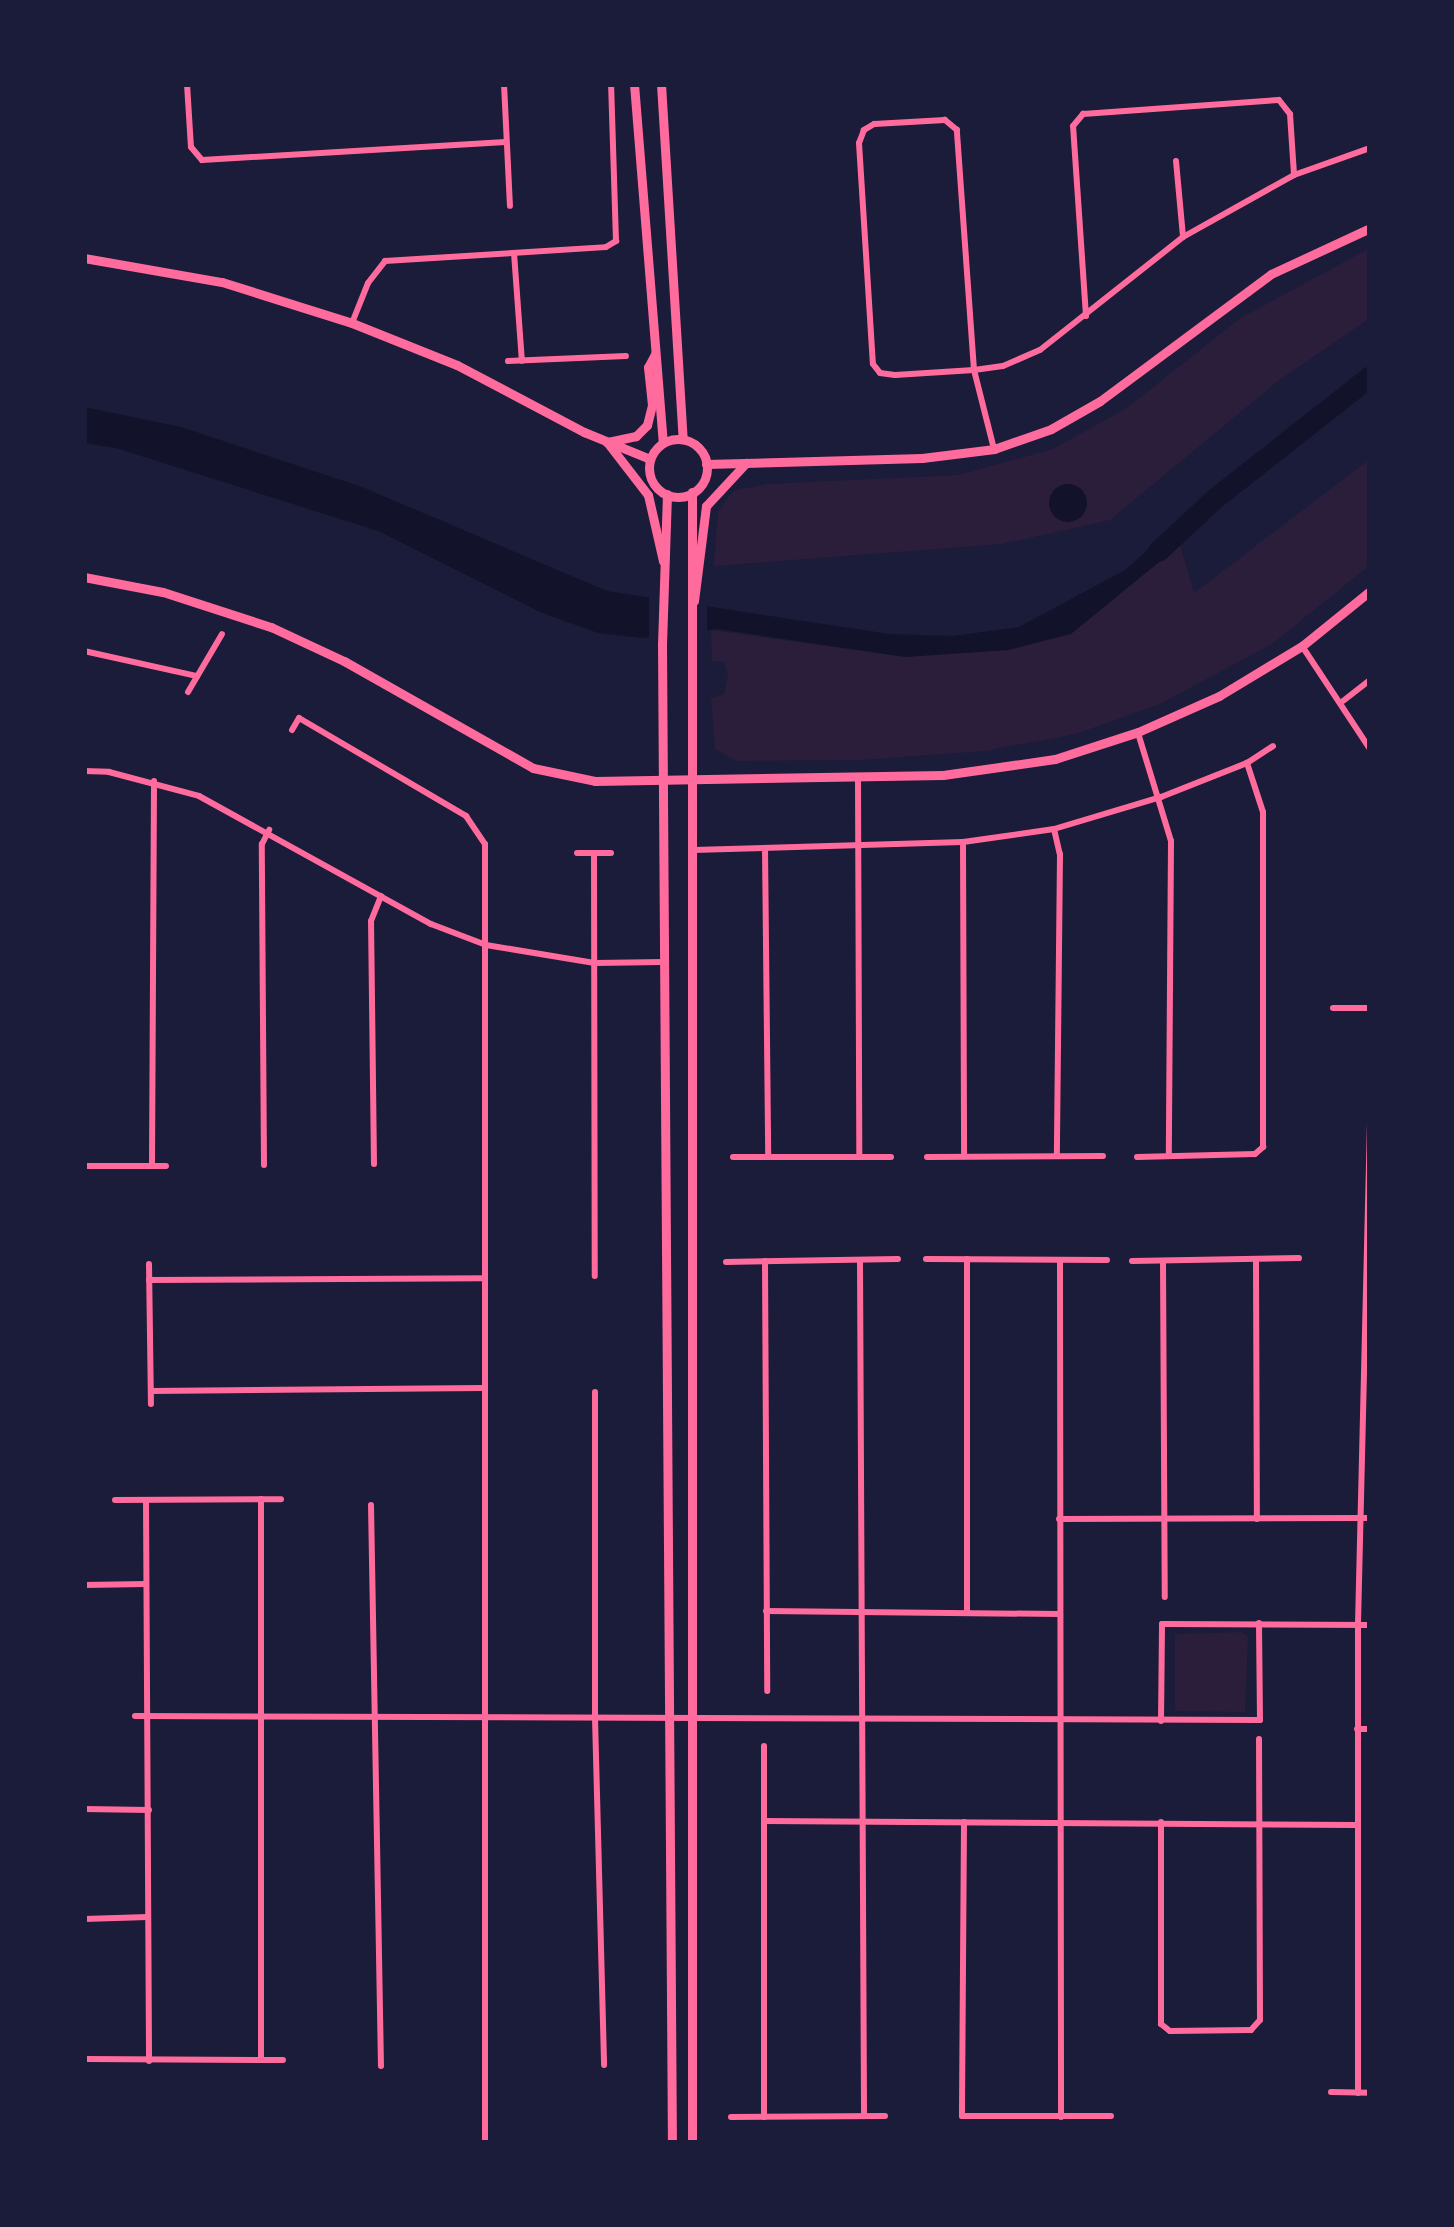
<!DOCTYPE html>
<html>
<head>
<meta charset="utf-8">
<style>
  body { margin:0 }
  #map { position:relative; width:1454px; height:2227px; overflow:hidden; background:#1b1b3a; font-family:Karla,sans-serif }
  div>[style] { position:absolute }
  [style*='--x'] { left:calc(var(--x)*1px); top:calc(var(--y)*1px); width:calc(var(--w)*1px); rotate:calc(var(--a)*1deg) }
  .green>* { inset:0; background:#2a1e3b }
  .water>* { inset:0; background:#12122b }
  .round { border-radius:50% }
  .pier>* { inset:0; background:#1b1b3a }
  .river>* { height:21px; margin:-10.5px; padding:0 10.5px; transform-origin:10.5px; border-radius:10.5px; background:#12122b }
  .minor>* { height:6px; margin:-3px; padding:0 3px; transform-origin:3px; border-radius:3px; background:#ff6b9d }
  .tertiary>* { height:9px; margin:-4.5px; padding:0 4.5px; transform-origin:4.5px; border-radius:4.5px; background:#ff6b9d }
  .secondary>* { height:9px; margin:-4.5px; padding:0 4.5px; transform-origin:4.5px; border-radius:4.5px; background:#ff6b9d }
  .secondary>.ring { margin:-4.5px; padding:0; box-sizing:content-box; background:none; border:9px solid #ff6b9d; border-radius:50% }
  span { translate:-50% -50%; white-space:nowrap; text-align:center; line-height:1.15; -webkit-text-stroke:9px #1b1b3a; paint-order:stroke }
  .frame { position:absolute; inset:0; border:87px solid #1b1b3a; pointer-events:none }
</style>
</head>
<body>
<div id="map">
  <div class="green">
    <i style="clip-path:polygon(1370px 248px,1370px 318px,1278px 381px,1110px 520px,1002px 544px,714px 566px,718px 512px,733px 491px,767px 484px,959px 475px,1053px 449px,1127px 408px,1239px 319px)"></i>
    <i style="clip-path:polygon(1370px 459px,1370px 565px,1272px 644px,1160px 704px,1076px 734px,984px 751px,862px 760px,736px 761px,715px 749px,711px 698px,724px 694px,728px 675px,724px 662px,712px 661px,711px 630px,906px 657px,1100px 609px,1180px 545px,1194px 593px)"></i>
    <i style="clip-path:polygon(1242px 1632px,1248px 1637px,1245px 1712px,1175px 1711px,1175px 1634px)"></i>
  </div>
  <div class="water">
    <i style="clip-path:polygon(84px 407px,181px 427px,362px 487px,607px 591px,889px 634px,953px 636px,1019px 627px,1125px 570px,1178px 523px,1180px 545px,1071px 634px,1008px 650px,906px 657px,717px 629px,641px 638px,598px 633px,540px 612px,378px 531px,116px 448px,84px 443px)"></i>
    <i class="round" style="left:1049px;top:484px;width:38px;height:38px"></i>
  </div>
  <div class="pier">
    <i style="clip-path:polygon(649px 591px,707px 599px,707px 636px,649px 643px)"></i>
  </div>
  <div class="river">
    <i style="--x:1158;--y:551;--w:78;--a:-42.9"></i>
    <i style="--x:1215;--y:498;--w:197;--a:-38.2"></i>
  </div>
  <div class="minor">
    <i style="--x:187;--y:84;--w:63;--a:86.4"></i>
    <i style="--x:191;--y:147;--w:17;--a:50"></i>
    <i style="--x:202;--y:160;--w:304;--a:-3.4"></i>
    <i style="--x:504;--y:84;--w:122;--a:87.2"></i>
    <i style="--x:1176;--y:161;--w:76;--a:84.7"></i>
    <i style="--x:514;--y:253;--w:108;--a:85.8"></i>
    <i style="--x:1086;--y:316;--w:190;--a:-93.9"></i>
    <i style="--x:1073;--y:126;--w:16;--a:-50"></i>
    <i style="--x:1083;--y:114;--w:196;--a:-4.1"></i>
    <i style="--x:1279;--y:100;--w:18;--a:52"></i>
    <i style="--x:1290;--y:114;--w:61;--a:86.2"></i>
    <i style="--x:352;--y:323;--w:43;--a:-68.2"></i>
    <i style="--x:368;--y:283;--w:28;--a:-52"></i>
    <i style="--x:385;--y:261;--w:221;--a:-3.6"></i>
    <i style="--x:606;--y:247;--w:12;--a:-31"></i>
    <i style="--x:616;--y:241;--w:157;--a:-91.8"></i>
    <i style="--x:508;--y:361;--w:118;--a:-2.4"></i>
    <i style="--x:994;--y:449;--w:81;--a:-104.2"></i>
    <i style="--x:974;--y:370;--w:241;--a:-94.1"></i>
    <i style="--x:957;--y:130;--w:16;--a:-140"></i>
    <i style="--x:945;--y:120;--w:71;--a:176.8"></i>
    <i style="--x:874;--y:124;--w:12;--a:149"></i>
    <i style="--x:864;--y:130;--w:14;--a:111"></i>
    <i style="--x:859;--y:143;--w:221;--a:86.4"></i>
    <i style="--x:873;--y:364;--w:11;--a:52"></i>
    <i style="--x:880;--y:373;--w:15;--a:8"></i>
    <i style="--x:895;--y:375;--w:79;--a:-3.6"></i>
    <i style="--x:974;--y:370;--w:29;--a:-8"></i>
    <i style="--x:1003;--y:366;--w:40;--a:-23.4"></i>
    <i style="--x:1040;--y:350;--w:182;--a:-38.3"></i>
    <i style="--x:1183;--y:237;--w:127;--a:-29.2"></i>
    <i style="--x:1294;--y:175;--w:81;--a:-19.6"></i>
    <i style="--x:1302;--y:646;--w:123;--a:56.6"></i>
    <i style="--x:84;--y:651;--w:116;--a:12.5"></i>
    <i style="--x:188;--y:692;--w:67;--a:-59.6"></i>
    <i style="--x:1343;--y:701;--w:34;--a:-38"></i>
    <i style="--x:292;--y:730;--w:14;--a:-60"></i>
    <i style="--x:299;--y:718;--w:194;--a:30.4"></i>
    <i style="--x:466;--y:816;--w:34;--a:56"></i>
    <i style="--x:485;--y:844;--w:1299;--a:90"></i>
    <i style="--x:1138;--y:733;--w:113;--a:73"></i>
    <i style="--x:1171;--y:841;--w:315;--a:90.4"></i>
    <i style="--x:84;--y:771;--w:25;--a:2"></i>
    <i style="--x:109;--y:772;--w:93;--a:14.9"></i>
    <i style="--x:199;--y:796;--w:265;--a:28.9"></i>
    <i style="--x:431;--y:924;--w:59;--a:20.9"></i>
    <i style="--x:486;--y:945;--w:110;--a:9.4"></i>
    <i style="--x:595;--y:963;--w:68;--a:-0.8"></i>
    <i style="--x:858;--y:778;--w:379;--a:89.8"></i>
    <i style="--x:1054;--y:829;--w:26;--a:77"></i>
    <i style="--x:1060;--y:854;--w:302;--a:90.6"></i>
    <i style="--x:963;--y:842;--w:314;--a:89.8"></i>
    <i style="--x:765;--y:848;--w:309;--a:89.4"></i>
    <i style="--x:693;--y:850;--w:270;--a:-1.7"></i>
    <i style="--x:963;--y:842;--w:92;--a:-8.1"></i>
    <i style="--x:1054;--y:829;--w:112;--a:-16.7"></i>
    <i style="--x:1161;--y:797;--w:92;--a:-21.6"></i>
    <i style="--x:1247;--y:763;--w:31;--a:-33"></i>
    <i style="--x:577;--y:853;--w:34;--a:0"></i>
    <i style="--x:594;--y:853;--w:423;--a:89.9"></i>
    <i style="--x:1333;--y:1008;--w:37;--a:0"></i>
    <i style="--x:733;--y:1157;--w:158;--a:0"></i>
    <i style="--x:927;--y:1157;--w:176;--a:-0.3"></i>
    <i style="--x:1137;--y:1157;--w:118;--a:-1.5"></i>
    <i style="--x:1255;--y:1154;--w:11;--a:-41"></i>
    <i style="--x:1263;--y:1147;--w:335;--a:-90"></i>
    <i style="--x:1263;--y:812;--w:52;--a:-108.1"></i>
    <i style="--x:374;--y:1164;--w:243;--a:-90.7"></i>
    <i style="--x:371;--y:921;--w:27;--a:-68"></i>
    <i style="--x:264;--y:1165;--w:321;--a:-90.4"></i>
    <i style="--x:262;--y:844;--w:16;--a:-63"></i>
    <i style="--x:84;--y:1166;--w:82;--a:0"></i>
    <i style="--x:152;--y:1166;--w:385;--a:-89.7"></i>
    <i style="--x:926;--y:1259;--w:181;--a:0.3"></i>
    <i style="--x:967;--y:1259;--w:354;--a:90"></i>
    <i style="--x:1256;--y:1259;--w:260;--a:89.8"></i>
    <i style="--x:860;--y:1260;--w:856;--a:89.73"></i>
    <i style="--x:1060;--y:1260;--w:857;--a:89.93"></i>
    <i style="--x:765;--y:1261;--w:430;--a:89.7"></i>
    <i style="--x:1132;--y:1261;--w:167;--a:-1"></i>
    <i style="--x:1163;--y:1261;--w:336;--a:89.7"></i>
    <i style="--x:726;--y:1262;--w:172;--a:-1"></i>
    <i style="--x:149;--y:1264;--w:140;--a:89.2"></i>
    <i style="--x:149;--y:1280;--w:336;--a:-0.3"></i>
    <i style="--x:151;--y:1391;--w:332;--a:-0.5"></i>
    <i style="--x:595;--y:1392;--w:326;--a:90"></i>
    <i style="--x:595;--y:1718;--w:347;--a:88.5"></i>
    <i style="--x:261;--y:1499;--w:561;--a:90"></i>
    <i style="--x:115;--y:1500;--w:166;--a:-0.3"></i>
    <i style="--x:146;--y:1500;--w:561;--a:89.69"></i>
    <i style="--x:371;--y:1505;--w:561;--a:88.98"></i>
    <i style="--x:1059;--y:1519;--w:311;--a:-0.2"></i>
    <i style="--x:84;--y:1585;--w:62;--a:-0.9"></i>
    <i style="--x:766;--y:1611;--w:294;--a:0.6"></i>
    <i style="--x:135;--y:1716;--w:1125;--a:0.2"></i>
    <i style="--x:1260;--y:1720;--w:97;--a:-90.6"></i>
    <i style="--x:1161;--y:1721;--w:97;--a:-89.4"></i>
    <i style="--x:1162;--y:1624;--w:208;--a:0.3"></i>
    <i style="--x:1357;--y:1729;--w:13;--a:0"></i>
    <i style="--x:84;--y:1809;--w:65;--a:0.9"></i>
    <i style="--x:765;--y:1821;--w:590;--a:0.39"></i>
    <i style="--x:964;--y:1822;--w:294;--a:90.4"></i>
    <i style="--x:962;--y:2116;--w:149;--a:0"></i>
    <i style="--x:1161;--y:1822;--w:202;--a:90"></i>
    <i style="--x:1161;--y:2024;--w:11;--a:38"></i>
    <i style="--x:1170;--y:2031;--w:81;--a:-0.7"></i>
    <i style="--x:1251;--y:2030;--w:13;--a:-48"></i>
    <i style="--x:1260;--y:2020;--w:281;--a:-90.2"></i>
    <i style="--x:84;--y:1919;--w:64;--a:-1.8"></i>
    <i style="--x:84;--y:2059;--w:199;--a:0.3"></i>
    <i style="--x:1331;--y:2092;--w:39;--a:1"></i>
    <i style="--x:1358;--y:2093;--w:469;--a:-90"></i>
    <i style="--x:1358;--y:1624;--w:502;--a:-88.63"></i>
    <i style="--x:731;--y:2117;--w:154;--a:-0.4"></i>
    <i style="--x:764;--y:2117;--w:371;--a:-90"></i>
  </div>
  <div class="tertiary">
    <i style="--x:84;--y:258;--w:140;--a:9.9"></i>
    <i style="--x:222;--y:282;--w:136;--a:17.5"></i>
    <i style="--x:352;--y:323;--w:113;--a:21.8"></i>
    <i style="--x:457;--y:365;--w:144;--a:27.8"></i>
    <i style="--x:584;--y:432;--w:71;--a:22.2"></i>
    <i style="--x:706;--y:464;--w:216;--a:-1.6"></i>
    <i style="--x:922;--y:458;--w:73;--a:-7.1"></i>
    <i style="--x:994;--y:449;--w:60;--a:-19.3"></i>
    <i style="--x:1051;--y:429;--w:56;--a:-29.7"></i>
    <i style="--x:1100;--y:401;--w:213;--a:-36.6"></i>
    <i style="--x:1271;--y:274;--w:109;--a:-24.9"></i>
    <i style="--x:84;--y:577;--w:80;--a:10.8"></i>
    <i style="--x:163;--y:592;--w:114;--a:18"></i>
    <i style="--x:271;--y:627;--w:81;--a:25"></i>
    <i style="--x:344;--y:661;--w:217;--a:29.5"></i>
    <i style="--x:533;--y:768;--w:63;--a:11.8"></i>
    <i style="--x:595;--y:781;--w:348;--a:-1"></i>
    <i style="--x:943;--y:775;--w:113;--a:-8.1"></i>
    <i style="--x:1055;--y:759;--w:87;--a:-18"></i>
    <i style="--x:1138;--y:732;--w:89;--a:-24"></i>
    <i style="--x:1219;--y:696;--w:97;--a:-31.1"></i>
    <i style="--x:1302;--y:646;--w:87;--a:-39"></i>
  </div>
  <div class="secondary">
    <i style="--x:634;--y:84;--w:360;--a:85.4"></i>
    <i style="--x:661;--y:84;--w:356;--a:86.5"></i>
    <i style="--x:655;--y:354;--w:15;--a:118"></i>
    <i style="--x:648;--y:367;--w:38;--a:84"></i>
    <i style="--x:652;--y:405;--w:21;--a:104"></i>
    <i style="--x:647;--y:425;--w:16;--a:135"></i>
    <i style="--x:636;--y:436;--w:30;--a:168"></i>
    <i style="--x:607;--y:442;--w:67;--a:52.3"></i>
    <i style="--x:648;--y:495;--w:68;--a:77.2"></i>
    <i class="ring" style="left:649px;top:439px;width:49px;height:49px"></i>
    <i style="--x:667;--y:494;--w:150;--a:91.9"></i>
    <i style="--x:662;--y:644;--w:1499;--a:89.62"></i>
    <i style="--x:694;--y:601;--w:96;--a:-82.8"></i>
    <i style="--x:706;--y:506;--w:59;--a:-47.1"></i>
    <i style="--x:692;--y:2143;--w:1651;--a:-90"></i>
  </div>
  <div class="frame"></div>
</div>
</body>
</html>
